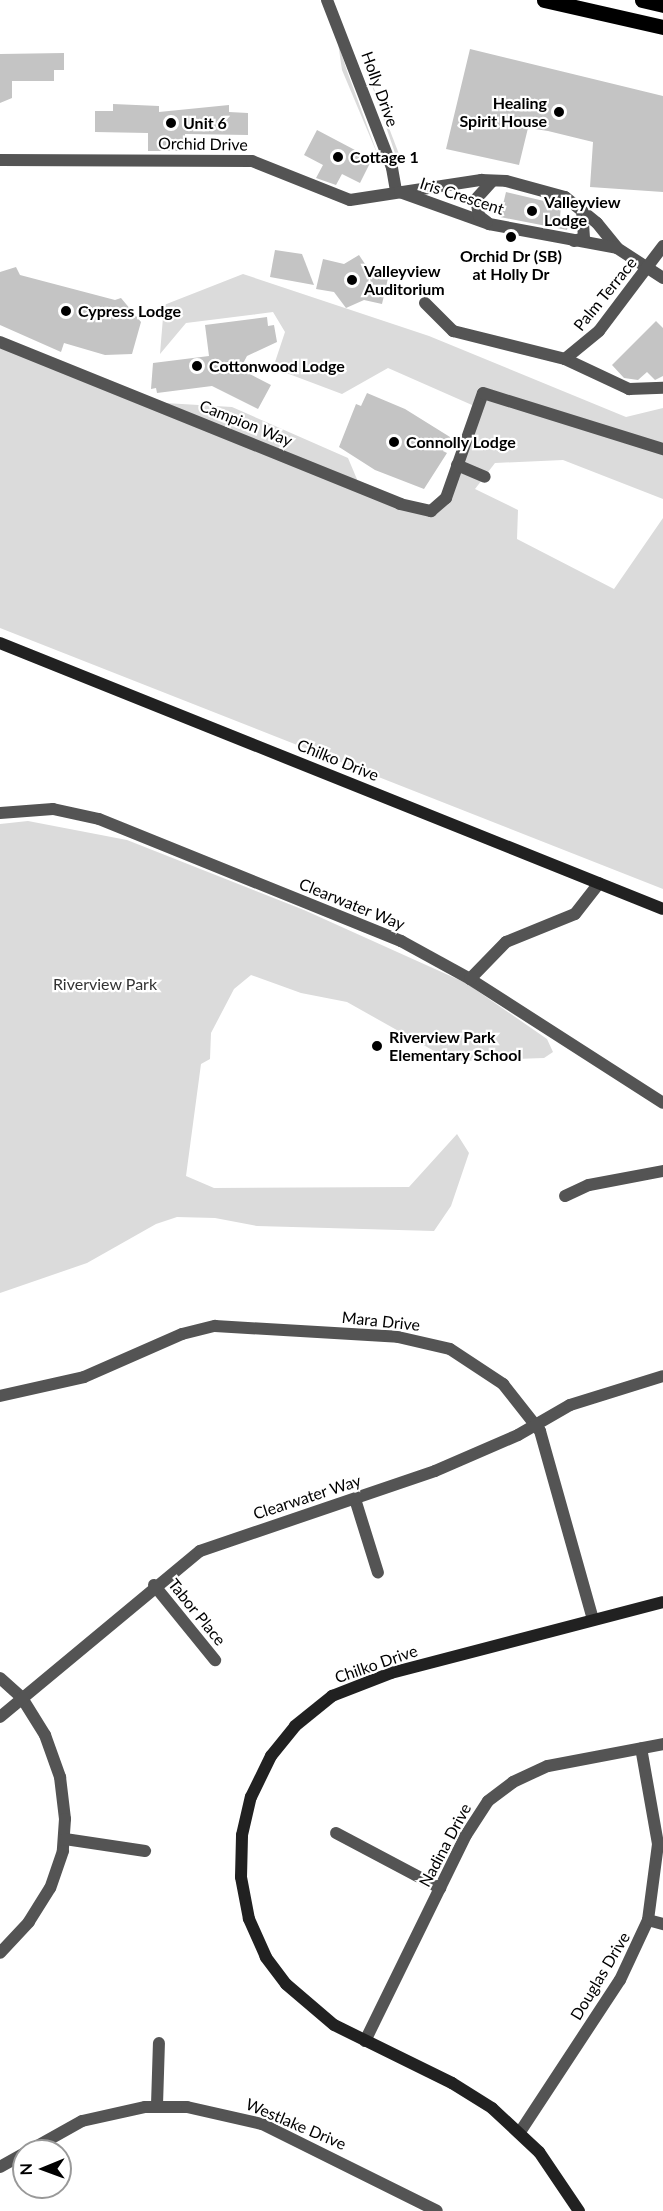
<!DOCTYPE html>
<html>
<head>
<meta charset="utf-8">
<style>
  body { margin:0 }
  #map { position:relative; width:663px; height:2211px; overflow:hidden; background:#fff; font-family:Lato,sans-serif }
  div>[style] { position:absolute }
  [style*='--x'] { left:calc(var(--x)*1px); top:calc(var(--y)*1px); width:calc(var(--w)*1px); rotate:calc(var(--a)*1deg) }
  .green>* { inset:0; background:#dbdbdb }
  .building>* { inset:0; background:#c4c4c4 }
  .street>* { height:12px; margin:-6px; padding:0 6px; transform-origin:6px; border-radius:6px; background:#545454 }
  .secondary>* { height:12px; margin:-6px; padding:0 6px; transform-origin:6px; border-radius:6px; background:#212121 }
  .primary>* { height:15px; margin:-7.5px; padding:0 7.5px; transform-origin:7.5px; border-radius:7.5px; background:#000 }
  .dots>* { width:16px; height:16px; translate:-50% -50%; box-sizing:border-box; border:3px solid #fff; border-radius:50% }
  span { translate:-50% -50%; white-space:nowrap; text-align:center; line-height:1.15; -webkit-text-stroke:4.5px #fff; paint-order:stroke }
  .street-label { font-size:16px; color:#000 }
  .poi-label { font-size:16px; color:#000; font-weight:700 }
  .right { translate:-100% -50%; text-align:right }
  .left { translate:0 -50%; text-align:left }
  .park-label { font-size:16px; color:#323232 }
  .north { position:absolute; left:12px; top:2139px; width:60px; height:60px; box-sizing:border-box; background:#fff; border:2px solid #999; border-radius:50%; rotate:269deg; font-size:16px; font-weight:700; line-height:24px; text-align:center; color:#000 }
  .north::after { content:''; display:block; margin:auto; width:21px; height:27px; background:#000; clip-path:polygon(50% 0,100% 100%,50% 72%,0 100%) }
</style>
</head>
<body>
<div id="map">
  <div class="green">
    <i style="clip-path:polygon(338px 43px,347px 71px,379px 158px,342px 70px)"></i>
    <i style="clip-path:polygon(365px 65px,402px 162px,398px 162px)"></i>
    <i style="clip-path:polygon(243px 274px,429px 336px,626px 417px,663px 408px,663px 499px,563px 460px,495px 463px,475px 489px,518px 510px,517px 539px,614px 589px,663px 518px,663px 889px,0 628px,0 340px,165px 403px,232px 407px,348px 458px,359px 484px,427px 515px,455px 489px,472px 405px,388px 368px,342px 394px,273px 368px,285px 332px,273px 312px,186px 323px,160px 354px,164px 305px)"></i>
    <i style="clip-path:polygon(28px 821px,127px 840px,304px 910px,466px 983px,547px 1039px,553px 1052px,544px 1058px,462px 1061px,443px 1056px,347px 1002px,301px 993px,251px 975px,234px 989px,211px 1033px,210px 1059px,201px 1064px,186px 1176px,214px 1188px,409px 1187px,457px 1134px,469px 1153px,451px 1206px,434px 1231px,257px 1226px,215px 1218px,177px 1217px,156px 1224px,87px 1263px,0 1293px,0 824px)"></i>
  </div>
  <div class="building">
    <i style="clip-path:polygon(470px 49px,663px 96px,663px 192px,590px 187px,593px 142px,548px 131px,528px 128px,519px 165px,446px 149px)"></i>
    <i style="clip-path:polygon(64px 53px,64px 70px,54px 70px,54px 81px,12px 81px,12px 98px,0 103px,0 54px)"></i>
    <i style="clip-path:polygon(113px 104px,159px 106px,159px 112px,229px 105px,229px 112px,248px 113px,248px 135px,185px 134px,185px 151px,148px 151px,148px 133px,95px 132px,95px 111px,113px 111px)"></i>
    <i style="clip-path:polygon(317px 130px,372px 159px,360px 183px,342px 174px,336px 185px,316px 178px,323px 165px,304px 155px)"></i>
    <i style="clip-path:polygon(506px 192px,561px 205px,560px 218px,570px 220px,567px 230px,500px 217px)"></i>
    <i style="clip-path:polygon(275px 250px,302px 254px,314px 285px,270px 277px)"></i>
    <i style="clip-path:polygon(359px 255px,369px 270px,389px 274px,382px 304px,364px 300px,346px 308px,334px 292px,316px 289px,323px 259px,344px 264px)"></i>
    <i style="clip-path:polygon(16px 267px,20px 275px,115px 300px,121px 298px,141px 322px,132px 354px,105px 355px,64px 343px,61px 352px,0 325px,0 272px)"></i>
    <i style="clip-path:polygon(267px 317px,268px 326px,274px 325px,277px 342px,247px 356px,240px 369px,271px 385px,258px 409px,212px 386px,157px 393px,156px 388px,151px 389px,153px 363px,209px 356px,205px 325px)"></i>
    <i style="clip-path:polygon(656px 321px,663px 328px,663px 376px,655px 380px,647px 372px,638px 380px,624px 378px,612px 365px)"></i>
    <i style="clip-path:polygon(367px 393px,405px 409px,450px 437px,443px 451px,447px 453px,424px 489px,375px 470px,339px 447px,356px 404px,361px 406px)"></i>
  </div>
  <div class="street">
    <i style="--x:327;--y:0;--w:180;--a:68.8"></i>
    <i style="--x:392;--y:168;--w:23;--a:80"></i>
    <i style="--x:0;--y:160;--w:252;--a:0.2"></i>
    <i style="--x:252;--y:161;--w:105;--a:21.7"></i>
    <i style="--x:350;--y:200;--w:133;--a:-8.7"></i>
    <i style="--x:481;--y:180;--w:25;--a:2"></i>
    <i style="--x:506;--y:181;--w:61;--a:15.2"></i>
    <i style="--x:565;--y:197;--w:41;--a:39.1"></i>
    <i style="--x:597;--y:223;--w:32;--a:51"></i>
    <i style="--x:617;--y:248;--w:55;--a:33.1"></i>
    <i style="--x:400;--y:192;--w:95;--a:19.8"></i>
    <i style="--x:489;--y:224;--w:130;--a:10.6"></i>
    <i style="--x:487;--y:222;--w:10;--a:-143"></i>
    <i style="--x:479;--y:216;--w:17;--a:-100"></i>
    <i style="--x:476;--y:199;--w:24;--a:-48"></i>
    <i style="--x:574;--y:241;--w:10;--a:-17"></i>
    <i style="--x:584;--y:238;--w:27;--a:-94"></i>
    <i style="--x:663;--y:246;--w:106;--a:127"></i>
    <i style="--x:599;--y:331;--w:44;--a:140.5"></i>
    <i style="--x:565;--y:359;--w:71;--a:25.1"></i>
    <i style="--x:629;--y:389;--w:34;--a:-2"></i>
    <i style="--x:425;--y:303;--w:40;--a:45"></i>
    <i style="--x:453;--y:331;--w:115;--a:14"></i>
    <i style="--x:0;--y:342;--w:432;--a:22"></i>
    <i style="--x:400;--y:504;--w:32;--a:13"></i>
    <i style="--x:431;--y:511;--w:20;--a:-41"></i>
    <i style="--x:446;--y:498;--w:111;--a:-70.6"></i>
    <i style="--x:483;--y:393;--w:189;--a:17.3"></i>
    <i style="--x:457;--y:465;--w:30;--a:23"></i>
    <i style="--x:0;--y:813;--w:53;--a:-4.3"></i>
    <i style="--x:53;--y:809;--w:47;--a:12.3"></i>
    <i style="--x:99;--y:819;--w:326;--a:22"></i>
    <i style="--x:401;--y:941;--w:79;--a:28.8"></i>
    <i style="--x:470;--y:979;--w:229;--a:32.7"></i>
    <i style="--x:470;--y:979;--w:52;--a:-45.8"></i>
    <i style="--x:506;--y:942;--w:74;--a:-22.1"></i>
    <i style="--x:575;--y:914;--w:39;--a:-52"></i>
    <i style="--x:565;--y:1196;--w:26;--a:-25"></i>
    <i style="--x:589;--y:1185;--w:75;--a:-10.7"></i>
    <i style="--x:0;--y:1396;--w:86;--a:-12.7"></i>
    <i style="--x:84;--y:1377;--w:107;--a:-23.7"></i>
    <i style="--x:182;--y:1334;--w:34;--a:-14"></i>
    <i style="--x:215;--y:1326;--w:183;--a:3.4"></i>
    <i style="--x:398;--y:1337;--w:53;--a:13"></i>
    <i style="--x:450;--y:1349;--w:64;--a:33.4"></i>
    <i style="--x:503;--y:1384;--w:60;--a:51.8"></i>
    <i style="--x:540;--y:1431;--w:196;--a:74.3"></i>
    <i style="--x:355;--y:1499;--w:77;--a:72.7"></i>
    <i style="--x:154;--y:1585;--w:97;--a:50.9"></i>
    <i style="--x:0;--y:1678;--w:30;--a:42"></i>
    <i style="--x:22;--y:1698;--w:44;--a:58.1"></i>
    <i style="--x:45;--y:1735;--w:45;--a:70.3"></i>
    <i style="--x:60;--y:1777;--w:42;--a:83.2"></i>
    <i style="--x:65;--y:1819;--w:32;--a:94"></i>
    <i style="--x:63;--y:1851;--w:39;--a:109"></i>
    <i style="--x:50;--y:1888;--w:40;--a:122"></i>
    <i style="--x:29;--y:1922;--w:42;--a:133.1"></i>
    <i style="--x:0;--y:1717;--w:260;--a:-39.7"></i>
    <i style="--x:200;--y:1551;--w:248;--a:-18.8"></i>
    <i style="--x:435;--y:1471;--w:90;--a:-23.4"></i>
    <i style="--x:518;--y:1435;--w:60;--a:-30"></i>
    <i style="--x:570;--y:1405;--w:97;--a:-17.3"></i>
    <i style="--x:336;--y:1833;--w:118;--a:27.9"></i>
    <i style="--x:65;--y:1839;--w:81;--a:8.5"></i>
    <i style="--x:648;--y:1920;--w:16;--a:15"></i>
    <i style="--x:365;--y:2041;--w:229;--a:-63.9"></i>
    <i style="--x:466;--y:1835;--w:40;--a:-57.1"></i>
    <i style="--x:488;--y:1801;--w:31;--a:-37"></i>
    <i style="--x:513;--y:1782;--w:38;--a:-25"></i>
    <i style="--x:548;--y:1766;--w:117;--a:-10.8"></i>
    <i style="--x:157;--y:2105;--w:62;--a:-88.2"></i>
    <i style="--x:520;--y:2132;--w:182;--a:-56.7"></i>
    <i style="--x:620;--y:1980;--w:66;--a:-65"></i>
    <i style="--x:648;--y:1920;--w:77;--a:-82.5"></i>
    <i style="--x:658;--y:1844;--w:97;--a:-100"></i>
    <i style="--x:0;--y:2167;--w:94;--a:-29.3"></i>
    <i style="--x:82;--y:2121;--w:65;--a:-12.5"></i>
    <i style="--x:145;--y:2107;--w:42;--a:0"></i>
    <i style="--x:187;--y:2107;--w:77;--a:12.8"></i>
    <i style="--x:262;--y:2124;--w:195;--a:26.4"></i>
  </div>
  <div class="secondary">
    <i style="--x:0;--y:643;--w:714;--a:21.86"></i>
    <i style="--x:579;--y:2211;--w:71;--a:-124.1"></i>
    <i style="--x:539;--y:2152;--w:64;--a:-136.9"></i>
    <i style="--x:492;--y:2108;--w:47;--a:-148"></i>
    <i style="--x:452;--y:2083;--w:131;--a:-153.8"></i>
    <i style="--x:334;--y:2025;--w:63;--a:-139.5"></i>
    <i style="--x:286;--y:1984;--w:34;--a:-127"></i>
    <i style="--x:266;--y:1957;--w:42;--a:-114.1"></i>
    <i style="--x:249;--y:1919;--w:43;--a:-100.8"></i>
    <i style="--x:241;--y:1877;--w:42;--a:-88.6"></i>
    <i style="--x:242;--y:1835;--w:39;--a:-77"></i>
    <i style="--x:251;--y:1797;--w:46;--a:-64"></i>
    <i style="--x:271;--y:1756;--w:38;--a:-51"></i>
    <i style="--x:295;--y:1726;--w:48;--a:-39"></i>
    <i style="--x:332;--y:1696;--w:63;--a:-21.3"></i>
    <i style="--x:391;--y:1673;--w:281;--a:-14.6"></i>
  </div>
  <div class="primary">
    <i style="--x:544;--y:0;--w:122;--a:12.8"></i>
    <i style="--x:642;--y:0;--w:22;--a:13"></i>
  </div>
  <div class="dots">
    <i style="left:559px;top:112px;background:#000"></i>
    <i style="left:171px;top:123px;background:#000"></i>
    <i style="left:338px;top:157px;background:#000"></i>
    <i style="left:532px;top:211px;background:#000"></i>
    <i style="left:511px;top:237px;background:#000"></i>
    <i style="left:352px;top:280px;background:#000"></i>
    <i style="left:66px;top:311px;background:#000"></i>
    <i style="left:197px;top:366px;background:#000"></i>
    <i style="left:394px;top:442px;background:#000"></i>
    <i style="left:377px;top:1046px;background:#000"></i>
  </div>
  <div class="street-label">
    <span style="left:380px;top:89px;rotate:70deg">Holly Drive</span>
    <span style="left:203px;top:144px;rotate:1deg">Orchid Drive</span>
    <span style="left:462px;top:196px;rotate:18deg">Iris Crescent</span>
    <span style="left:605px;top:294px;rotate:-51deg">Palm Terrace</span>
    <span style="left:246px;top:423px;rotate:22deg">Campion Way</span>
    <span style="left:338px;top:760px;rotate:22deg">Chilko Drive</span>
    <span style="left:352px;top:904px;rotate:22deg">Clearwater Way</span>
    <span style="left:381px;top:1321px;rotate:6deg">Mara Drive</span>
    <span style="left:307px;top:1497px;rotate:-18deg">Clearwater Way</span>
    <span style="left:197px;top:1612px;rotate:51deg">Tabor Place</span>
    <span style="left:376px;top:1664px;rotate:-19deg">Chilko Drive</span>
    <span style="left:445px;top:1845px;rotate:-62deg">Nadina Drive</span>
    <span style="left:600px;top:1976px;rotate:-59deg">Douglas Drive</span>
    <span style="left:296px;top:2124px;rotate:23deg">Westlake Drive</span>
  </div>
  <div class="poi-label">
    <span class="right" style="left:547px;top:112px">Healing<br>Spirit House</span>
    <span class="left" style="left:183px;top:123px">Unit 6</span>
    <span class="left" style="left:350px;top:157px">Cottage 1</span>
    <span class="left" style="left:544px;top:211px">Valleyview<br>Lodge</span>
    <span style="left:511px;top:265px">Orchid Dr (SB)<br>at Holly Dr</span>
    <span class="left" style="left:364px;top:280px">Valleyview<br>Auditorium</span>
    <span class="left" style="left:78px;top:311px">Cypress Lodge</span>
    <span class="left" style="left:209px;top:366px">Cottonwood Lodge</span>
    <span class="left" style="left:406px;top:442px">Connolly Lodge</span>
    <span class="left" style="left:389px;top:1046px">Riverview Park<br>Elementary School</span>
  </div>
  <div class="park-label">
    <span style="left:105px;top:984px">Riverview Park</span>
  </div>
  <div class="north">N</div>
</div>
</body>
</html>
